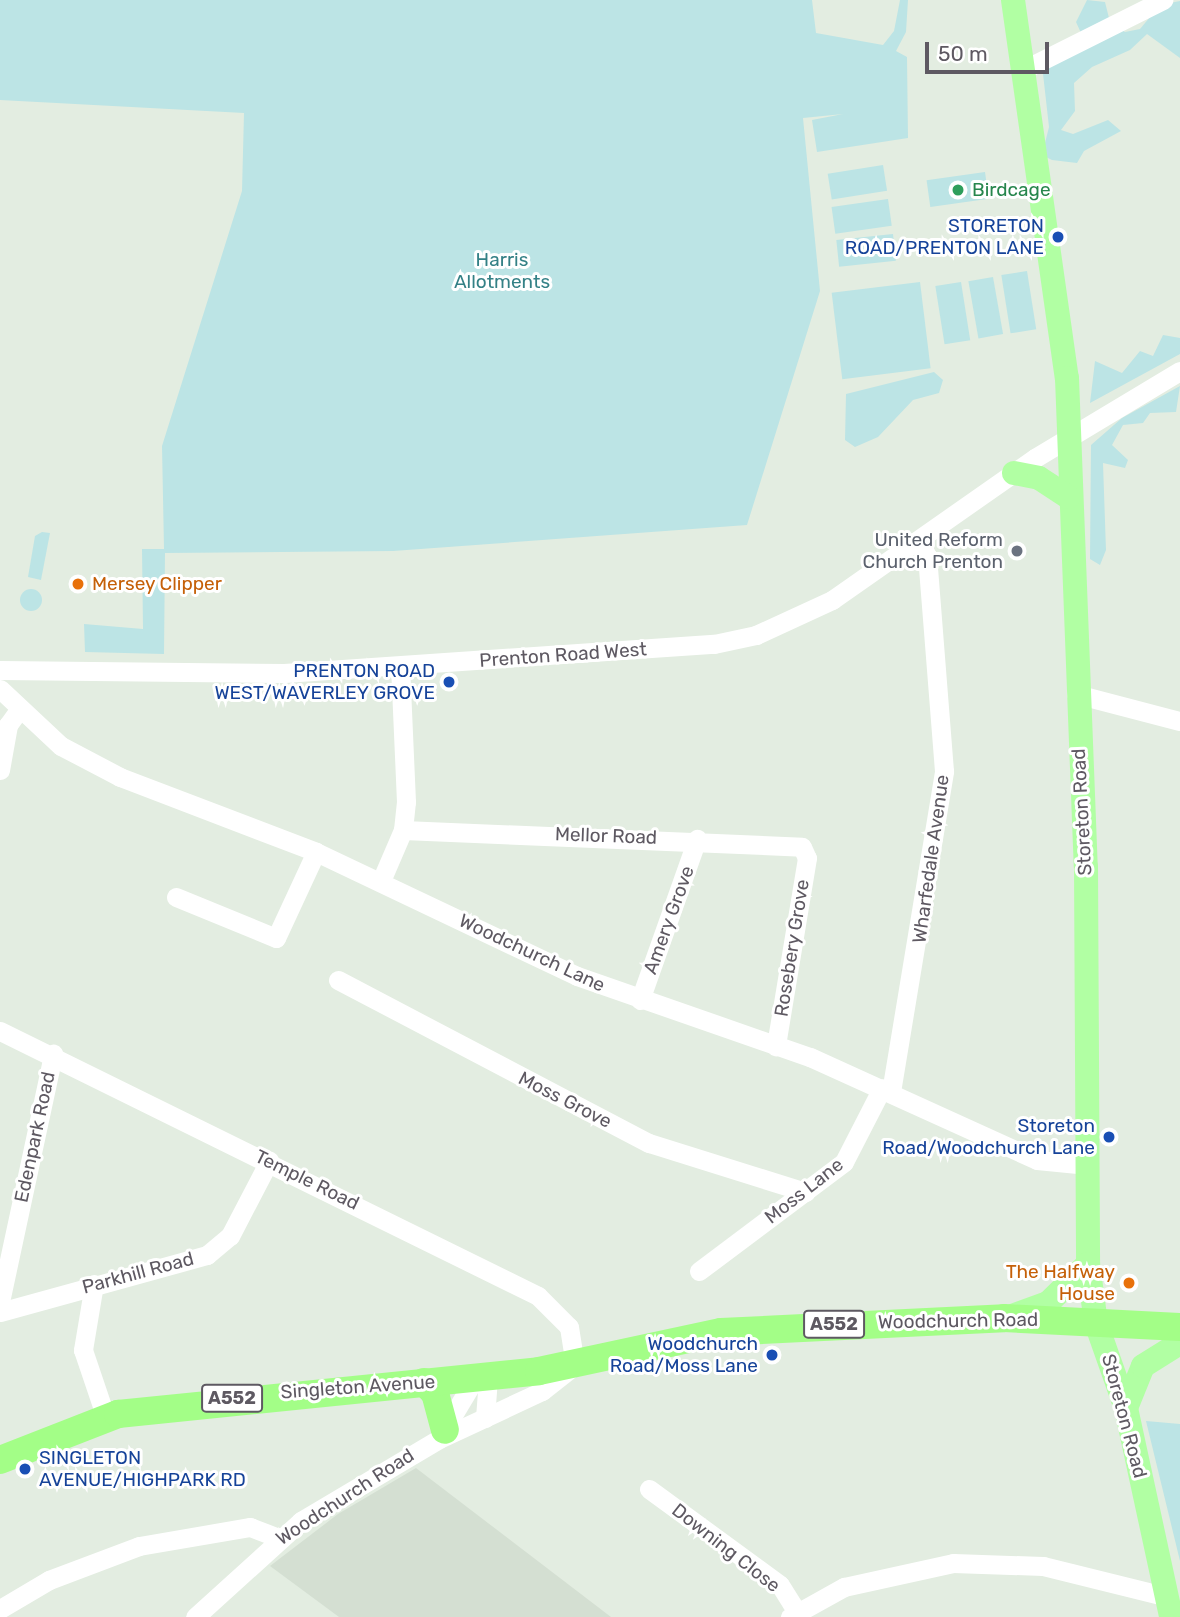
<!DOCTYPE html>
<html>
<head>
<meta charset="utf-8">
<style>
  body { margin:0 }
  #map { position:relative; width:1180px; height:1617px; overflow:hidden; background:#e3ede1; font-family:Rubik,sans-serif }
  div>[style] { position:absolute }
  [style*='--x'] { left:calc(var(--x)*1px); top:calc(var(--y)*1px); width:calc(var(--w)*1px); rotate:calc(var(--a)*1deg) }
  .education>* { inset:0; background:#d4dfd2 }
  .green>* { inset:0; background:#bce4e5; transform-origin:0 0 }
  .round { border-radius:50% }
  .minor>* { height:19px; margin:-9.5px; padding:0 9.5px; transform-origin:9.5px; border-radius:9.5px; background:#fff }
  .major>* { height:24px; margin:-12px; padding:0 12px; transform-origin:12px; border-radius:12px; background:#b1ffa3 }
  .highway>* { height:28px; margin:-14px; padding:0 14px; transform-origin:14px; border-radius:14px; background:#a3fe87 }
  .dots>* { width:19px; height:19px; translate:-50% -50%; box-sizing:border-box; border:4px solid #fff; border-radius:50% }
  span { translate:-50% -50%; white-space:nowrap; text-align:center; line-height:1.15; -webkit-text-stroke:6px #fff; paint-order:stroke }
  .shield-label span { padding:2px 5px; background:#fff; border:2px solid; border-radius:5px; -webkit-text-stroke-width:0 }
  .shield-label { font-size:18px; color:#5e5962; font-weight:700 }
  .leisure-label { font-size:19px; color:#27864d }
  .left { translate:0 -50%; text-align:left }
  .transit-label { font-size:19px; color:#164399 }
  .right { translate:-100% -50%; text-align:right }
  .park-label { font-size:19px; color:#348186 }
  .worship-label { font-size:19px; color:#5b616d }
  .food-label { font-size:19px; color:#c56008 }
  .street-label { font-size:19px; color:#5e5962 }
  .scale { position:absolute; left:925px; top:42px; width:124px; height:32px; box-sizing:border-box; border:4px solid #5e5962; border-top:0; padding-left:9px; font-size:21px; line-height:24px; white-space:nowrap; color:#5e5962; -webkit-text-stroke:5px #fff; paint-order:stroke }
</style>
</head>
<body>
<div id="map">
  <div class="education">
    <i style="clip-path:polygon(416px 1468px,611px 1617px,339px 1617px,270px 1566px,338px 1514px)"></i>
  </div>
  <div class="green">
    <i style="clip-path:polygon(0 0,812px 0,816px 33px,883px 45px,894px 31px,900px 0,908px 0,906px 32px,896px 51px,907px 57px,908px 138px,817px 152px,812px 120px,843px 114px,803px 118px,820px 291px,747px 525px,393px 551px,165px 553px,164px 654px,85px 652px,84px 624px,143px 629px,142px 549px,164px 549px,162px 446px,242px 191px,244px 113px,0 100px)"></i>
    <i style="clip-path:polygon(1087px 0,1105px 2px,1110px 22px,1125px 32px,1140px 29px,1160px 5px,1180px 1px,1180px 58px,1147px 34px,1130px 50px,1092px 67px,1074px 83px,1075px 111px,1061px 130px,1073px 134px,1108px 120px,1121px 131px,1084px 151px,1077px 163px,1052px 160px,1042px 155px,1049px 127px,1041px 56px,1081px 33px,1076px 22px)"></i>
    <i style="left:883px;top:165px;width:26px;height:56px;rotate:81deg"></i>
    <i style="left:985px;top:172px;width:27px;height:59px;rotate:82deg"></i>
    <i style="left:888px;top:199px;width:27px;height:57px;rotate:82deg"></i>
    <i style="left:893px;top:234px;width:27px;height:57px;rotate:84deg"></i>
    <i style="left:1027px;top:271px;width:59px;height:26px;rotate:81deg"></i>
    <i style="left:993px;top:277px;width:58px;height:25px;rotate:80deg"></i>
    <i style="left:920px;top:282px;width:87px;height:89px;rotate:83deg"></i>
    <i style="left:961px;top:282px;width:59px;height:26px;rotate:81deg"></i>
    <i style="clip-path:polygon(1163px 335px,1180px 338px,1180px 354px,1090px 403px,1095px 361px,1122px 373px,1140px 351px,1153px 356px)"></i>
    <i style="clip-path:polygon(934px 372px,943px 380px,939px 393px,913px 400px,878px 437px,855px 447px,845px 440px,846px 394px)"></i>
    <i style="clip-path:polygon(1180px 386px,1176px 412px,1150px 413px,1143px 423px,1123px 425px,1112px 445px,1128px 460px,1125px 468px,1103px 463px,1106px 550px,1100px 565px,1090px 559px,1091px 445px,1122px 418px)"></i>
    <i style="clip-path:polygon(42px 532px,50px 533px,41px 580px,28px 577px,35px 536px)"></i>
    <i class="round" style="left:20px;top:589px;width:22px;height:22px"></i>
    <i style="clip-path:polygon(1146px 1421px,1180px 1424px,1180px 1562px,1180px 1561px)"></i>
  </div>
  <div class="minor">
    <i style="--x:1023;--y:70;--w:157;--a:-26.6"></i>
    <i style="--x:0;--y:670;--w:284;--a:0.6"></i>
    <i style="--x:284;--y:673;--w:431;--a:-3.9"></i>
    <i style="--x:714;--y:644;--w:43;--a:-12.1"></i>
    <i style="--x:756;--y:635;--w:84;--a:-24.7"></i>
    <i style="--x:832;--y:600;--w:248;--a:-35"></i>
    <i style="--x:1035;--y:458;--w:169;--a:-31"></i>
    <i style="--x:0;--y:689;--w:83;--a:43.1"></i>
    <i style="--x:61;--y:746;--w:67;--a:27.7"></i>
    <i style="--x:120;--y:777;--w:210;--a:20.9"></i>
    <i style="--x:316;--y:852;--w:289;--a:25.4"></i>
    <i style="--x:577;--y:976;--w:247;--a:19.2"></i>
    <i style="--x:810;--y:1057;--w:249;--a:24.4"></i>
    <i style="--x:1037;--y:1160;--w:51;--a:5.6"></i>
    <i style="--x:1076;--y:694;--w:107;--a:14.6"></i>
    <i style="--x:0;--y:770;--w:46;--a:-79.9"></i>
    <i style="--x:8;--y:725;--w:19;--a:-54"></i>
    <i style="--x:403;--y:830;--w:399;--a:2.4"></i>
    <i style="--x:802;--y:847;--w:12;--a:66"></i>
    <i style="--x:807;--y:858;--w:191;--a:99.4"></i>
    <i style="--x:381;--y:881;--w:56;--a:-66.7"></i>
    <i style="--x:403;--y:830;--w:28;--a:-84"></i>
    <i style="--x:406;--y:802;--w:136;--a:-92.5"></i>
    <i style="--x:176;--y:897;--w:108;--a:22.3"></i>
    <i style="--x:276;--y:938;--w:95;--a:-65.1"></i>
    <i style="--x:338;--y:980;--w:351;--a:27.7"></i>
    <i style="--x:649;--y:1143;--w:164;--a:17.4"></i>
    <i style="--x:640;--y:1000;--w:171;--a:-70.5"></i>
    <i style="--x:0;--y:1031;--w:600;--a:26.22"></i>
    <i style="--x:538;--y:1296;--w:44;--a:45"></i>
    <i style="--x:569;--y:1327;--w:38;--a:81"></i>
    <i style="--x:575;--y:1365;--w:42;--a:141.8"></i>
    <i style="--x:542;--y:1391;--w:114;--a:155"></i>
    <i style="--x:439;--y:1439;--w:161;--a:149.3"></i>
    <i style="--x:301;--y:1521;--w:143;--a:137.8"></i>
    <i style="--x:891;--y:1092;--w:325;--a:-80.6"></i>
    <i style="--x:944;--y:771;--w:216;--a:-94.5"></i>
    <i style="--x:927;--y:556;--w:16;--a:-117"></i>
    <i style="--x:699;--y:1271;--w:181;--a:-36.9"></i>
    <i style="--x:844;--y:1162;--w:83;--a:-62.8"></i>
    <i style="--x:94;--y:1284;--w:67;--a:99.5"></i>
    <i style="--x:83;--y:1350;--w:72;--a:71.3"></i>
    <i style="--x:0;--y:1302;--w:254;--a:-77.9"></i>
    <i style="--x:0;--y:1312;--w:215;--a:-15.4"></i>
    <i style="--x:207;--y:1255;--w:30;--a:-40"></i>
    <i style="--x:230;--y:1236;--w:85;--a:-62.5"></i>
    <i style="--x:485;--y:1418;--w:40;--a:-85.7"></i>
    <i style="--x:441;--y:1435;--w:64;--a:-59"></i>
    <i style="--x:649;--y:1489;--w:162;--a:36.2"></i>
    <i style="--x:780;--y:1585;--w:32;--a:58"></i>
    <i style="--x:0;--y:1609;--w:57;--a:-30.6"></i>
    <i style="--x:49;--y:1580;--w:96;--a:-20.7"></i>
    <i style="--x:139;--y:1546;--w:113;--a:-9.7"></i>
    <i style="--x:250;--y:1527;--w:30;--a:21"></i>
    <i style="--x:790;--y:1617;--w:62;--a:-29.1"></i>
    <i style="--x:844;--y:1587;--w:112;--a:-12.4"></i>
    <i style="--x:953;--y:1563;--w:90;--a:1.9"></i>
    <i style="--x:1043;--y:1566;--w:129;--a:13.9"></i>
  </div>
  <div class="major">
    <i style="--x:1013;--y:0;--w:382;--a:81.9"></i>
    <i style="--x:1067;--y:378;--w:489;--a:87.8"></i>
    <i style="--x:1086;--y:867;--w:397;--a:89.7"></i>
    <i style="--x:1088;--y:1264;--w:60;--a:82.3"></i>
    <i style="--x:1096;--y:1323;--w:90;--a:70.6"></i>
    <i style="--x:1126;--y:1408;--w:214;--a:77.8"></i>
    <i style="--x:1014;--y:473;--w:25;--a:11"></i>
    <i style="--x:1039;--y:478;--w:35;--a:33"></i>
    <i style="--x:1012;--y:1316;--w:38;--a:-20"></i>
    <i style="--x:1048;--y:1303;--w:56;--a:-44.3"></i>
    <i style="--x:1126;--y:1408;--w:45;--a:-68"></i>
    <i style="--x:1143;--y:1366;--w:44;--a:-31.9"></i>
  </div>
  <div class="highway">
    <i style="--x:424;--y:1382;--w:16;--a:45"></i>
    <i style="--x:435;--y:1393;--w:38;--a:75"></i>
    <i style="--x:0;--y:1460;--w:127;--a:-21.3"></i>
    <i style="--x:118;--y:1414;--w:423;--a:-5.8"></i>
    <i style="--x:539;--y:1371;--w:186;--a:-12.1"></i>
    <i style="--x:721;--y:1332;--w:283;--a:-2.8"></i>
    <i style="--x:1004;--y:1318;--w:176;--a:2.9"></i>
  </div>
  <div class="dots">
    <i style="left:958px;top:190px;background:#2e9e5b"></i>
    <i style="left:1058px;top:237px;background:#1a4fb4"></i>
    <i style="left:1017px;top:551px;background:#6b7280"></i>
    <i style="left:78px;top:584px;background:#e8710a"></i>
    <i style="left:449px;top:682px;background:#1a4fb4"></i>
    <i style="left:1109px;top:1137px;background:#1a4fb4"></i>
    <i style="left:1129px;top:1283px;background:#e8710a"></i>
    <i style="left:772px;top:1355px;background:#1a4fb4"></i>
    <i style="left:25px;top:1469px;background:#1a4fb4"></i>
  </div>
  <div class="shield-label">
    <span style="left:834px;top:1324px">A552</span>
    <span style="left:232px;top:1398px">A552</span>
  </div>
  <div class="leisure-label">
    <span class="left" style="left:972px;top:190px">Birdcage</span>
  </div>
  <div class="transit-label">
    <span class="right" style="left:1044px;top:237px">STORETON<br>ROAD/PRENTON LANE</span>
    <span class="right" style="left:435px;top:682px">PRENTON ROAD<br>WEST/WAVERLEY GROVE</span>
    <span class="right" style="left:1095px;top:1137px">Storeton<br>Road/Woodchurch Lane</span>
    <span class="right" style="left:758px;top:1355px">Woodchurch<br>Road/Moss Lane</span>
    <span class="left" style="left:39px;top:1469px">SINGLETON<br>AVENUE/HIGHPARK RD</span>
  </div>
  <div class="park-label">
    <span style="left:502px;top:271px">Harris<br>Allotments</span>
  </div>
  <div class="worship-label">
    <span class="right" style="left:1003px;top:551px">United Reform<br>Church Prenton</span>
  </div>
  <div class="food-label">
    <span class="left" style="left:92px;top:584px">Mersey Clipper</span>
    <span class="right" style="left:1115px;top:1283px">The Halfway<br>House</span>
  </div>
  <div class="street-label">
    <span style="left:563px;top:655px;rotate:-4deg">Prenton Road West</span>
    <span style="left:1082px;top:812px;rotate:-93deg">Storeton Road</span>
    <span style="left:606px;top:836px;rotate:2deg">Mellor Road</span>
    <span style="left:931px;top:859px;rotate:-82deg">Wharfedale Avenue</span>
    <span style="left:669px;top:920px;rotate:-70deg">Amery Grove</span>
    <span style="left:792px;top:948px;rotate:-81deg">Rosebery Grove</span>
    <span style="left:532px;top:953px;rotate:25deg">Woodchurch Lane</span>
    <span style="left:565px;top:1100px;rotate:27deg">Moss Grove</span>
    <span style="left:35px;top:1137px;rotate:-78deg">Edenpark Road</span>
    <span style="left:307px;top:1180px;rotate:26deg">Temple Road</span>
    <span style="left:804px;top:1191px;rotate:-38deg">Moss Lane</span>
    <span style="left:138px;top:1273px;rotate:-15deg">Parkhill Road</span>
    <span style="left:958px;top:1321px;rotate:-1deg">Woodchurch Road</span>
    <span style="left:358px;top:1387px;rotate:-4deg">Singleton Avenue</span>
    <span style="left:1124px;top:1416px;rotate:75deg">Storeton Road</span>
    <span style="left:345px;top:1497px;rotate:-33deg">Woodchurch Road</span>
    <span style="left:726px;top:1548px;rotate:38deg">Downing Close</span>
  </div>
  <div class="scale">50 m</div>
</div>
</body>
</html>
